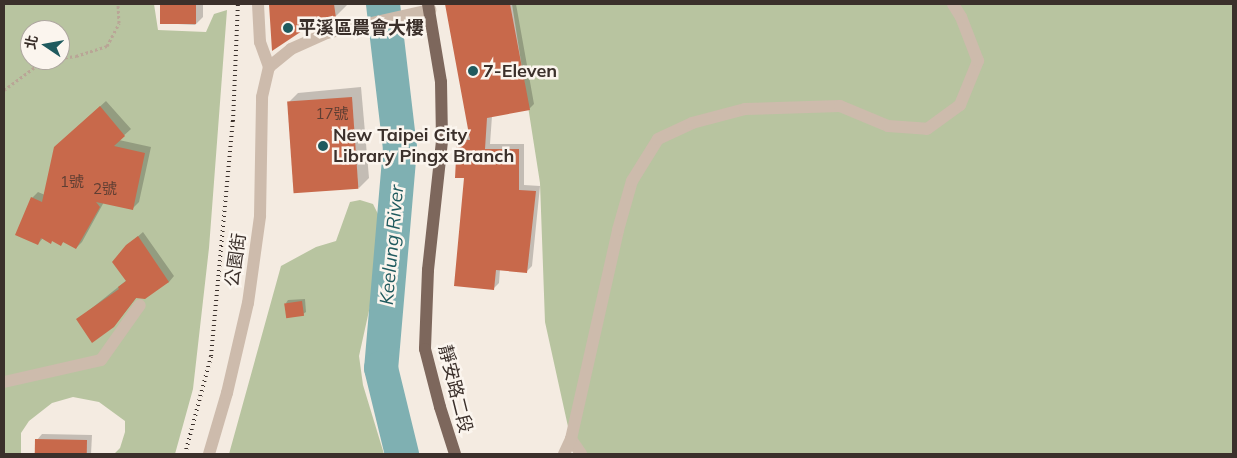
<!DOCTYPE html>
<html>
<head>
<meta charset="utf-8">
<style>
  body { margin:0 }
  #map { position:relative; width:1237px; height:458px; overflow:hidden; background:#f4ebe1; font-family:Mulish,"Noto Sans TC",sans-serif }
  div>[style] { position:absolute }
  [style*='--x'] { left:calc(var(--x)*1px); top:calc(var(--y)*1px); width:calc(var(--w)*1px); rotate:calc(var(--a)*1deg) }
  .green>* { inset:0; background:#b8c4a0 }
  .shadow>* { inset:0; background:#0003 }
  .river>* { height:34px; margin:-17px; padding:0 17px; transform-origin:17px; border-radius:17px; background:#7fb0b2 }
  .building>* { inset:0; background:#c8694b; transform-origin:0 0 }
  .path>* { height:3px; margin-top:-1.5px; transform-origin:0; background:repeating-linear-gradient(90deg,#b9a596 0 2.5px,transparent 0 5px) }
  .minor>* { height:12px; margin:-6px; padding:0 6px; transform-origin:6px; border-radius:6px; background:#cdbbac }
  .major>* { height:12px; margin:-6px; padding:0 6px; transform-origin:6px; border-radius:6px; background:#7d675c }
  .rail>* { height:4px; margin-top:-2px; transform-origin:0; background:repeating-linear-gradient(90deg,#3b302b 0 1px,transparent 0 5px) }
  .dots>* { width:14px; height:14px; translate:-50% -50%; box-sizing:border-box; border:2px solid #fbf5ee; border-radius:50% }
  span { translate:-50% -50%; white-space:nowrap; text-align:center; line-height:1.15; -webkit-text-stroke:5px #fbf5ee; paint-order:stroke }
  .number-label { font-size:15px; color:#5e3e33 }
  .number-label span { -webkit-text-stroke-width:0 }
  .poi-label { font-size:18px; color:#3b302b; font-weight:700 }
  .left { translate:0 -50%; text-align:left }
  .street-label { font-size:18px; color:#3b302b }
  .water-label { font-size:19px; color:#1f5a5e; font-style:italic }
  .frame { position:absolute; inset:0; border:5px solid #3b302b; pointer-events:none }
  .north { position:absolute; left:20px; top:20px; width:50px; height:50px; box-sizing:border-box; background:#fbf5ee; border:1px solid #aea6a0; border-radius:50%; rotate:282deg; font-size:14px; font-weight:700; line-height:20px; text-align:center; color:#3b302b }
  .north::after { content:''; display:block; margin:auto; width:18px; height:22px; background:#1f5a5e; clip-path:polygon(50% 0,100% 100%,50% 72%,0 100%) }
</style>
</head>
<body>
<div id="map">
  <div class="green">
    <i style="clip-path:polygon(evenodd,4px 4px,154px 4px,158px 30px,206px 32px,214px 14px,227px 10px,209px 248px,193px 389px,175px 454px,114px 454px,120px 448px,125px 432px,125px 421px,99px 402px,73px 397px,52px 403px,29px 421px,21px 433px,21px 454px,4px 454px,4px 4px,30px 30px,60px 30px,60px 60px,30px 60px,30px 30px)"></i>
    <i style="clip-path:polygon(512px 4px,1233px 4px,1233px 454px,574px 454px,545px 322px,540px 183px)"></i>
    <i style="clip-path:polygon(360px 200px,373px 204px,380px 218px,378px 270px,359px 356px,363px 385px,384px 454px,229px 454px,281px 266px,316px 247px,336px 241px,350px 202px)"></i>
  </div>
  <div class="shadow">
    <i style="clip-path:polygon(161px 4px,203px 4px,203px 17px,195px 25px,160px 23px)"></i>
    <i style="clip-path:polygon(271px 4px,348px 4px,335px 17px,317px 20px,273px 48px)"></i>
    <i style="clip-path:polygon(446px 4px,516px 4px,534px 104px,529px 109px,492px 116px,490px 144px,524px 144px,524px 185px,540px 186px,532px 266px,526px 272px,500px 269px,499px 283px,493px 289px,458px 139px,464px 134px,470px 134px)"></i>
    <i style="clip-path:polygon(361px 87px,369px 178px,359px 188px,288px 103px,298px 93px)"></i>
    <i style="clip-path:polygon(106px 101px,131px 129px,119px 140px,151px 147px,139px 202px,133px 208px,104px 202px,82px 242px,76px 248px,64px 241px,61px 244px,53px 240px,43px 238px,38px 244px,32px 198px,38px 192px,45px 195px,62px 141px)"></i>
    <i style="clip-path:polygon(143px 232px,174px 276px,169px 282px,137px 297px,114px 326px,77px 320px,127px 280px,127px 246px)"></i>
    <i style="clip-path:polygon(305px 299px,306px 312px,303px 314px,286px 303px,288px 300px)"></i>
    <i style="clip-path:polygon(42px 434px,92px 435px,91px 454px,36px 454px,37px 440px)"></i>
  </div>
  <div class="river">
    <i style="--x:383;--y:4;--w:145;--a:83.3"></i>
    <i style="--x:400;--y:148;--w:221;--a:94.9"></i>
    <i style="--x:381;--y:368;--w:89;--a:76.3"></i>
  </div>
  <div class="building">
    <i style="left:160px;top:4px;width:36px;height:20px"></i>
    <i style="clip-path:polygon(269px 4px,334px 4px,336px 18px,317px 21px,272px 51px)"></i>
    <i style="clip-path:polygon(445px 4px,510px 4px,530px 110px,487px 118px,485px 149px,519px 149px,519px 190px,536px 191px,527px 273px,496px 270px,494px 290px,454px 286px,464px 178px,455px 178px,457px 139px,470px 140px)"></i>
    <i style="left:352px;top:97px;width:92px;height:65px;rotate:86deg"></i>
    <i style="clip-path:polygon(100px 106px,125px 136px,114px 146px,145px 153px,133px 210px,96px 202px,100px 207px,76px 249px,63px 242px,61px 246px,52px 241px,51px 244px,41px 238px,38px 245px,15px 235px,31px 197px,42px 202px,54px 147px)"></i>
    <i style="clip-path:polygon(138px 236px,169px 282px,145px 299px,136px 298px,114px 327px,92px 343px,76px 319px,119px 289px,118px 287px,126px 281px,112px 262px,126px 245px)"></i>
    <i style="left:302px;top:301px;width:15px;height:18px;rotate:82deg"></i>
    <i style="left:35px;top:439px;width:52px;height:15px;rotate:1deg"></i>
  </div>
  <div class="path">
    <i style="--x:60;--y:58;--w:16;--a:-7"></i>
    <i style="--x:76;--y:56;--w:33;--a:-18"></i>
    <i style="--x:107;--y:46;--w:26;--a:-62"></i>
    <i style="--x:119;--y:23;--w:19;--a:-93"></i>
    <i style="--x:4;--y:90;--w:49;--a:-36.6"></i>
    <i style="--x:43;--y:61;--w:6;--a:-9"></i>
  </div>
  <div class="minor">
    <i style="--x:258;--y:4;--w:38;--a:87"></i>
    <i style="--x:260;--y:42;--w:27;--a:70"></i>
    <i style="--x:4;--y:382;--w:99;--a:-12.8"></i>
    <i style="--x:101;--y:360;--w:67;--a:-54.7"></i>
    <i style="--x:571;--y:439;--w:18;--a:56"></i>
    <i style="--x:209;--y:454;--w:64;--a:-73.6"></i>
    <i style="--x:227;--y:393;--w:92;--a:-76.9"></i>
    <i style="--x:248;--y:303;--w:88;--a:-82.1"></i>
    <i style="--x:260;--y:216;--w:119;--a:-89"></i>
    <i style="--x:262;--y:97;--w:31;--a:-77"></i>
    <i style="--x:269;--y:67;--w:28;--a:-39"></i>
    <i style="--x:291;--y:49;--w:39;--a:-24"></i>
    <i style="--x:327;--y:33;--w:106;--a:-12.6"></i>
    <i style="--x:564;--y:454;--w:17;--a:-65"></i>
    <i style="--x:571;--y:439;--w:214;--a:-77.3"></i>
    <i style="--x:618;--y:230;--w:51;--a:-74.1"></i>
    <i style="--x:632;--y:181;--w:49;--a:-58.2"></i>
    <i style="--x:658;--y:139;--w:38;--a:-25"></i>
    <i style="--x:692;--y:123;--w:55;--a:-14.8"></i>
    <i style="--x:745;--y:109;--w:95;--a:-1.8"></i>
    <i style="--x:840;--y:106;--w:52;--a:22.6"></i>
    <i style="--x:888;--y:126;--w:39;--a:4"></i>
    <i style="--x:927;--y:129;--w:41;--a:-36"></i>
    <i style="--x:960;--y:105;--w:48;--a:-67.8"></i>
    <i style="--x:978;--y:61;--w:47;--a:-111.1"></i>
    <i style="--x:961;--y:17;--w:15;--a:-122"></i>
  </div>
  <div class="major">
    <i style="--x:428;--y:4;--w:79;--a:80.5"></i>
    <i style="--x:441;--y:82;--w:59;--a:89"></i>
    <i style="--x:442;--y:141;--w:130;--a:96.2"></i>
    <i style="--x:428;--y:270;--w:79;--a:92.2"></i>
    <i style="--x:425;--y:349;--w:60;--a:75.5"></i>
    <i style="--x:440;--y:407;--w:49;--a:72.3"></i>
  </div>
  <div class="rail">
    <i style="--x:185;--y:454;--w:101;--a:-75.1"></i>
    <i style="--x:211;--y:356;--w:236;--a:-84.7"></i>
    <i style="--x:233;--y:121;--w:117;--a:-87.6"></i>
  </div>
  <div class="dots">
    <i style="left:288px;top:28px;background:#1f5a5e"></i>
    <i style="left:473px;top:71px;background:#1f5a5e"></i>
    <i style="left:323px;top:146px;background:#1f5a5e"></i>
  </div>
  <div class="number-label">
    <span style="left:332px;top:114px">17號</span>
    <span style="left:72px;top:182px">1號</span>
    <span style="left:105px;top:189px">2號</span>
  </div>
  <div class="poi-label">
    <span class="left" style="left:298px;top:28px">平溪區農會大樓</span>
    <span class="left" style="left:483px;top:71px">7-Eleven</span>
    <span class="left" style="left:333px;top:146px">New Taipei City<br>Library Pingx Branch</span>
  </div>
  <div class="street-label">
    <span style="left:236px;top:260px;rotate:-82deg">公園街</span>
    <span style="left:455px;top:389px;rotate:76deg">靜安路二段</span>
  </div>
  <div class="water-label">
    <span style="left:392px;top:245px;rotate:-85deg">Keelung River</span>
  </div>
  <div class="frame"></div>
  <div class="north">北</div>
</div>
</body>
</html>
